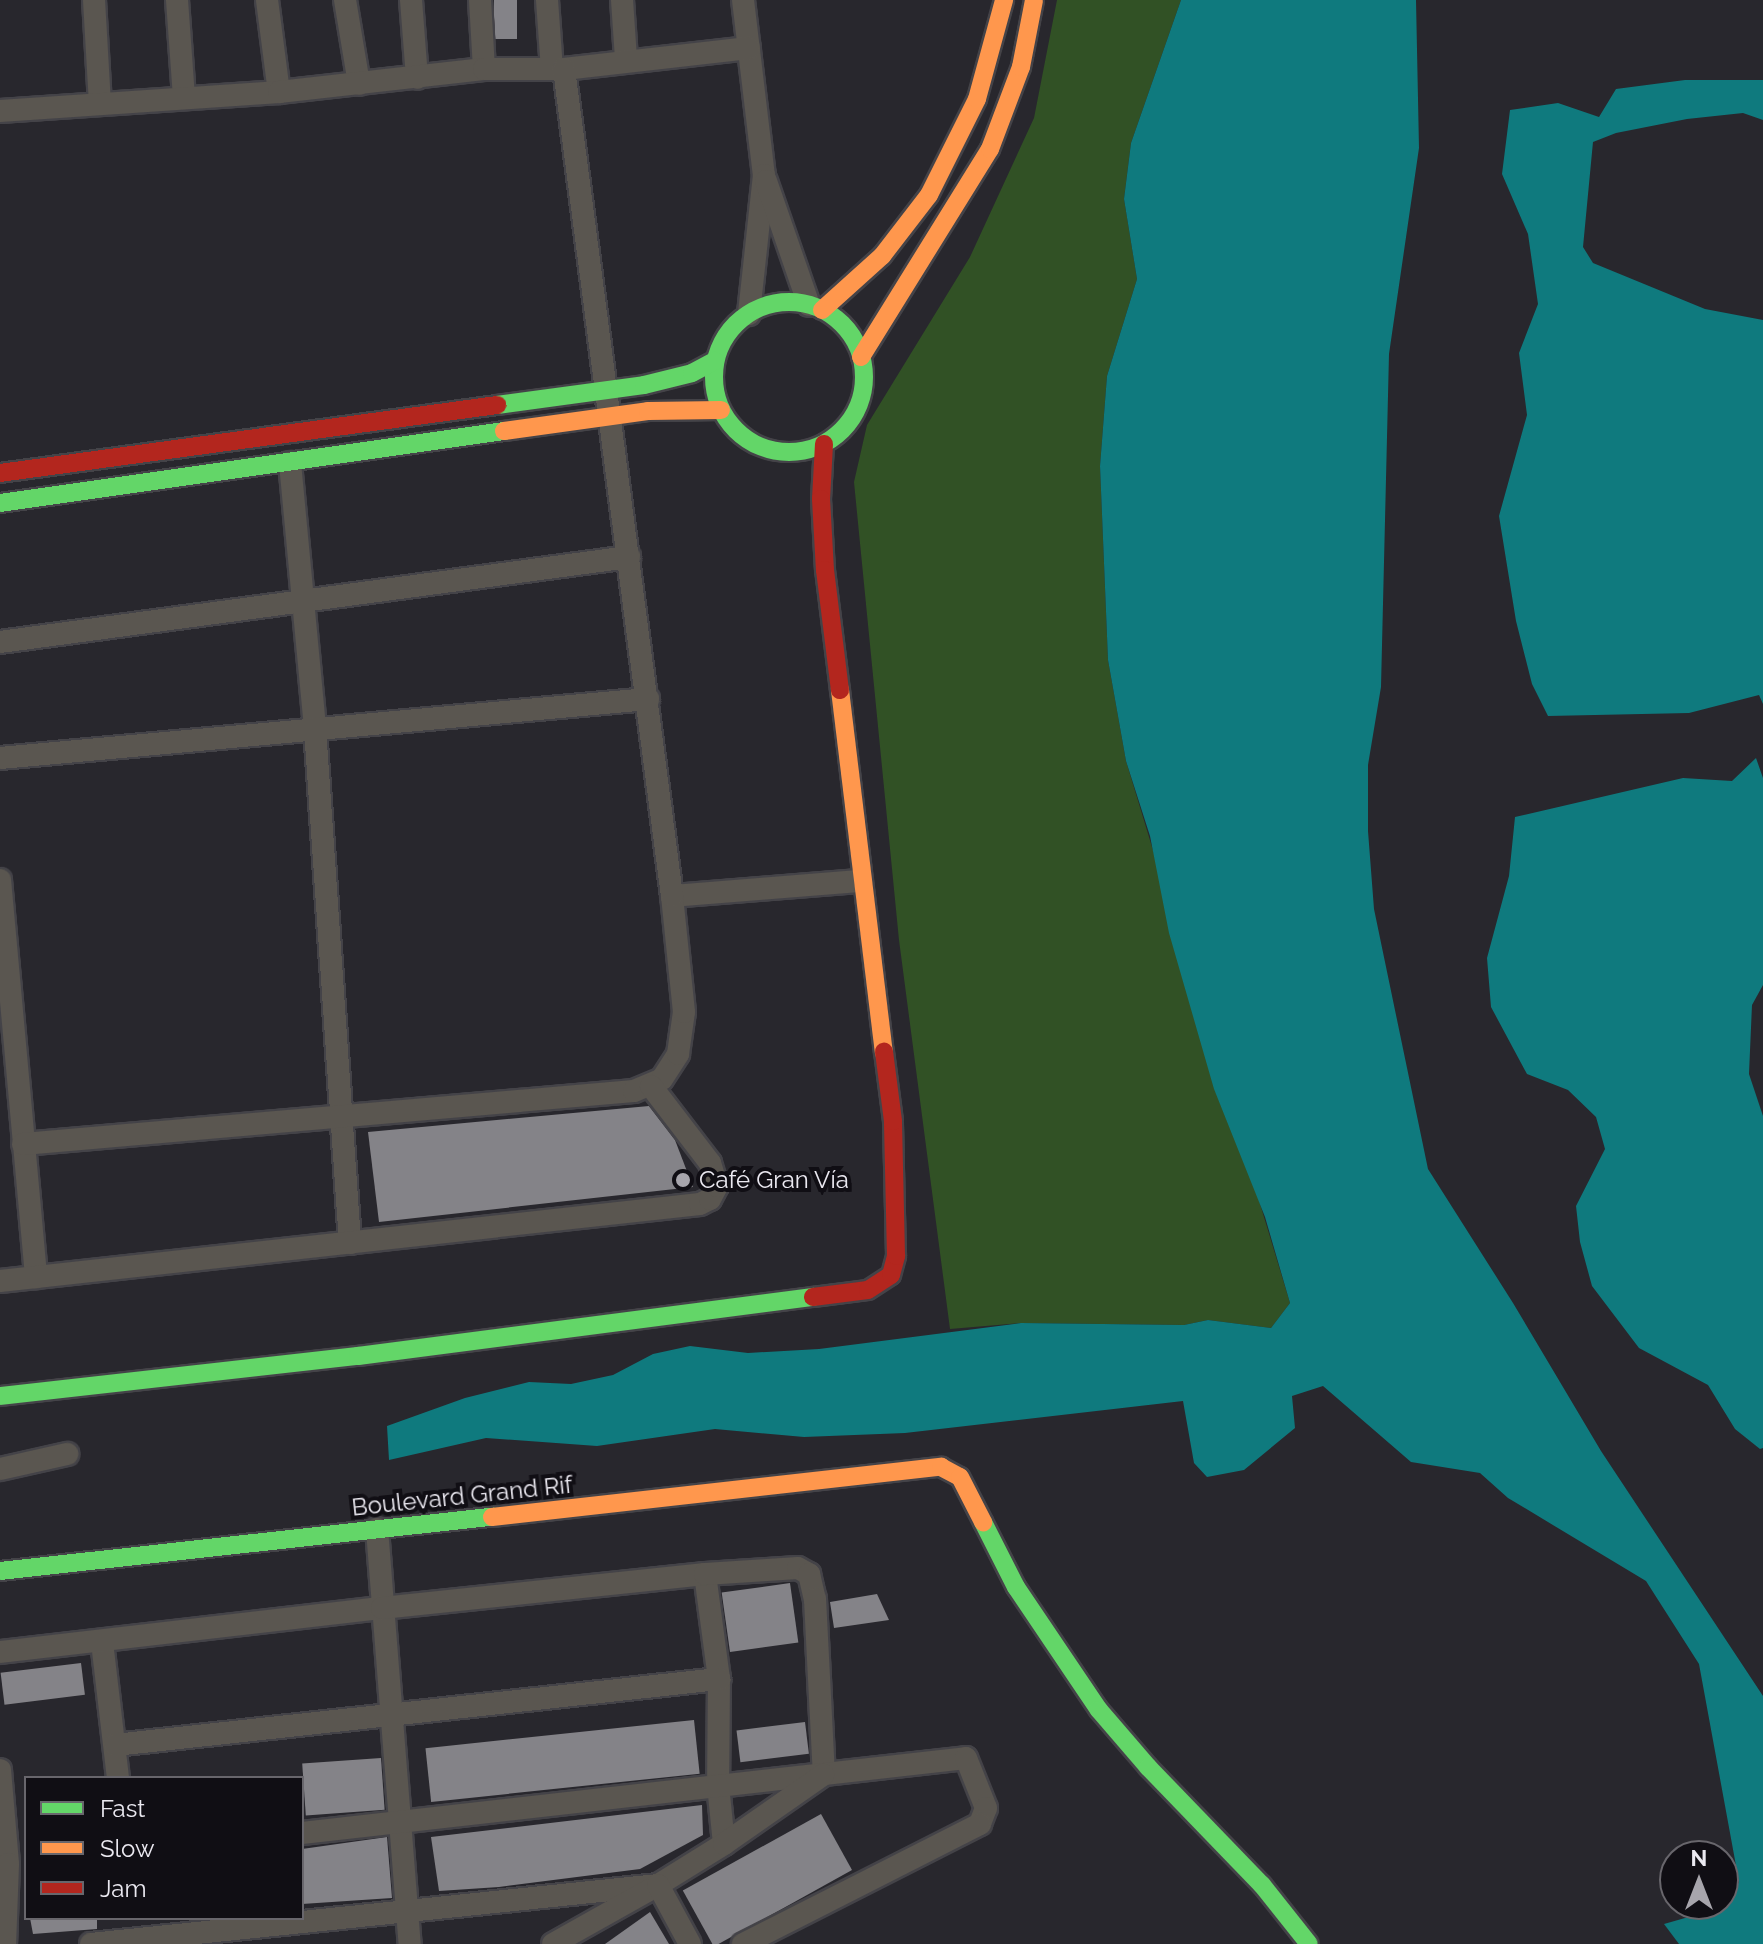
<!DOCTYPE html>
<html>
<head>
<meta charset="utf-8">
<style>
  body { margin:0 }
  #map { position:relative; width:1763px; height:1944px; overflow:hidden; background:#28272d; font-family:Raleway,sans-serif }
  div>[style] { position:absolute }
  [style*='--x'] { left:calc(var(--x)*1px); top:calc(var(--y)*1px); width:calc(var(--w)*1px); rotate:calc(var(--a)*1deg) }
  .green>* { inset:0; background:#315125 }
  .water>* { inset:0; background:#0f7a7e }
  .building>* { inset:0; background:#848388; transform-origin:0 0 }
  .roads { filter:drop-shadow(2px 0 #444348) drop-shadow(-2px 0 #444348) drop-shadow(0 2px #444348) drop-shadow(0 -2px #444348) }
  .street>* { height:22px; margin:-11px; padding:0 11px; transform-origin:11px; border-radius:11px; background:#5a5650 }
  .fast>* { height:18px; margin:-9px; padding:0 9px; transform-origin:9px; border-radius:9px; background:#63d668 }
  .fast>.ring { margin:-9px; padding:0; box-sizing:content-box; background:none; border:18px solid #63d668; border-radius:50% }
  .slow>* { height:18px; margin:-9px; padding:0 9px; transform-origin:9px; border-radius:9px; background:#ff974d }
  .jam>* { height:18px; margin:-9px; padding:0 9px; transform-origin:9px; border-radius:9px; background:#b3261e }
  .dots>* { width:22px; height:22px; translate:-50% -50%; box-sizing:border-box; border:4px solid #100e14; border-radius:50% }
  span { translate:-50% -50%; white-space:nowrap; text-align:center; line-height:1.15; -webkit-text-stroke:8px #100e14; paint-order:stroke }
  .poi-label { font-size:24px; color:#ebe9f1 }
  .left { translate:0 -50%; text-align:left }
  .street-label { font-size:24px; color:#ebe9f1 }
  .legend { position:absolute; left:24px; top:1776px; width:280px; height:144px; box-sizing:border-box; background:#100e14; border:2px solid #68666c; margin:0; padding:10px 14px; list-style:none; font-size:24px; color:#ebe9f1 }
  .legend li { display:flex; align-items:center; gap:16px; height:40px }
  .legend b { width:40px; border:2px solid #68666c }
  .north { position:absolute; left:1659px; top:1840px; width:80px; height:80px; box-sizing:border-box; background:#100e14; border:2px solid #68666c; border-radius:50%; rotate:0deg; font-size:22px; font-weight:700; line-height:32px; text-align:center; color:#ebe9f1 }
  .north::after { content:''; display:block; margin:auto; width:28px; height:36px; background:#a7a5ac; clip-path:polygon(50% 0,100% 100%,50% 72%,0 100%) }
</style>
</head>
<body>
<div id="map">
  <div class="green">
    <i style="clip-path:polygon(1057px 0,1181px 0,1131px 143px,1124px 199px,1137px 279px,1107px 376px,1100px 466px,1108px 660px,1126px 761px,1290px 1303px,1271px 1328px,1208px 1320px,1184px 1325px,1021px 1323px,950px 1329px,899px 940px,854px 482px,867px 425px,970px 257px,1034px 118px)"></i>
  </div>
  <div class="water">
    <i style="clip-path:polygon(1181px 0,1416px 0,1419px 148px,1389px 354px,1381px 687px,1368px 765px,1368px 831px,1374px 909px,1428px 1169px,1513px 1303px,1601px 1451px,1763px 1696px,1763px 1944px,1679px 1944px,1664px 1924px,1727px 1906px,1739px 1882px,1699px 1664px,1646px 1581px,1508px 1498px,1480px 1473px,1411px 1462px,1323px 1386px,1292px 1396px,1295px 1428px,1244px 1470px,1207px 1477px,1194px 1463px,1183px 1401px,905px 1433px,804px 1437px,715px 1429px,597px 1446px,486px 1438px,389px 1460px,387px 1426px,465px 1398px,529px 1382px,571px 1384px,613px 1375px,653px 1354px,690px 1346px,748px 1353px,819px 1349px,1021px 1323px,1184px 1325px,1208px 1320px,1271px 1328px,1290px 1303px,1265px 1217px,1214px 1089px,1169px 933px,1150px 836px,1126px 761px,1108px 660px,1100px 466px,1107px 376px,1137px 279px,1124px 199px,1131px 143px)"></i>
    <i style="clip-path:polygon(1685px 80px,1763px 80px,1763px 120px,1743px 113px,1687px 119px,1616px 133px,1593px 142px,1583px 247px,1593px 263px,1705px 309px,1763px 320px,1763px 704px,1759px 695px,1689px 713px,1548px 716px,1532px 684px,1516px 621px,1499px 516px,1527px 415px,1519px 353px,1538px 304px,1528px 234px,1502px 174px,1510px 110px,1558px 103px,1599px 117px,1616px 89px)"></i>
    <i style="clip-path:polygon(1756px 758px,1763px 778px,1763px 985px,1752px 1005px,1749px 1074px,1763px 1116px,1763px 1448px,1760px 1449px,1735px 1429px,1708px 1385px,1639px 1348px,1592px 1286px,1580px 1242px,1576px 1206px,1605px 1149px,1596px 1117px,1568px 1090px,1527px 1074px,1491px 1007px,1487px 958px,1509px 876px,1515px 817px,1683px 778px,1732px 781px)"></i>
  </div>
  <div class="building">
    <i style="left:494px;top:0;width:23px;height:39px"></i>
    <i style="clip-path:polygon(649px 1106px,675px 1140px,693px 1187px,379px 1222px,368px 1132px)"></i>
    <i style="left:790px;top:1583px;width:60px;height:69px;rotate:82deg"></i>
    <i style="clip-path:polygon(877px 1594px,889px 1620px,834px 1628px,830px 1602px)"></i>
    <i style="left:81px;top:1663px;width:32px;height:81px;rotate:83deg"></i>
    <i style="left:694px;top:1720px;width:54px;height:270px;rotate:84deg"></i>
    <i style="left:805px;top:1722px;width:32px;height:69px;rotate:83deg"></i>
    <i style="left:381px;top:1758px;width:52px;height:79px;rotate:86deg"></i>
    <i style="clip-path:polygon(702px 1805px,703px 1835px,640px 1869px,499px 1887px,439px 1891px,431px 1837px)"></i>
    <i style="left:821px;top:1814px;width:64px;height:158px;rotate:61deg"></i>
    <i style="clip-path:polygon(387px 1837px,392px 1898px,302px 1904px,302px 1849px)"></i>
    <i style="clip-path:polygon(650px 1912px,669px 1944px,605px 1944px)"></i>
    <i style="clip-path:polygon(30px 1918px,97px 1918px,97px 1929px,33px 1934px)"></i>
  </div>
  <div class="roads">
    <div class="street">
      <i style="--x:94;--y:0;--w:103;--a:86.7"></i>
      <i style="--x:177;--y:0;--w:98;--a:85.9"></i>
      <i style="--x:267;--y:0;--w:93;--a:82.6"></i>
      <i style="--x:345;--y:0;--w:85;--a:80.5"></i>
      <i style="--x:411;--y:0;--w:78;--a:85.6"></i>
      <i style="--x:480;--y:0;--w:69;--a:86.7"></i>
      <i style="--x:547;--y:0;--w:69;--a:85.9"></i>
      <i style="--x:622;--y:0;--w:59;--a:86.1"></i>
      <i style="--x:743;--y:0;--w:176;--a:83.2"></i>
      <i style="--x:764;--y:175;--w:140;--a:96.2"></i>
      <i style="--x:0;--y:111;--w:280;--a:-3.9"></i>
      <i style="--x:279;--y:92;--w:206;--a:-6.4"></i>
      <i style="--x:484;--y:69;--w:80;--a:0"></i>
      <i style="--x:564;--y:69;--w:186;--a:-6.5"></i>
      <i style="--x:766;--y:181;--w:131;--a:70.9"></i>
      <i style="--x:290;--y:463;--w:266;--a:84.6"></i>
      <i style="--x:315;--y:728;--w:516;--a:86.11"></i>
      <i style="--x:0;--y:642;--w:635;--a:-7.7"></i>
      <i style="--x:0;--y:758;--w:651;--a:-5.2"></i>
      <i style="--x:0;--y:880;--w:399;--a:84.8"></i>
      <i style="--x:672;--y:896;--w:189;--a:-4.6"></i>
      <i style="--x:23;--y:1144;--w:613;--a:-4.96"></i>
      <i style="--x:634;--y:1091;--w:30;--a:-23"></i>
      <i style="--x:662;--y:1079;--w:30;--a:-57"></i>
      <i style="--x:678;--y:1054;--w:42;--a:-81.9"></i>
      <i style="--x:684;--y:1012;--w:117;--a:-95.9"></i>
      <i style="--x:672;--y:896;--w:834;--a:-97.44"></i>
      <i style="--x:0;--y:1281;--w:704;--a:-6.28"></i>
      <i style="--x:700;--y:1204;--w:11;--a:-27"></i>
      <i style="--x:710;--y:1199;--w:15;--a:-62"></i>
      <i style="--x:717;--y:1186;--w:24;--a:-107"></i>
      <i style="--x:710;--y:1163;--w:97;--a:-127.5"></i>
      <i style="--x:0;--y:1469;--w:69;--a:-12.6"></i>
      <i style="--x:377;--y:1529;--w:416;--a:85.5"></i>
      <i style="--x:705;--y:1574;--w:106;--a:82.4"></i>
      <i style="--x:719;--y:1679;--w:106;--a:90.5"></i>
      <i style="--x:718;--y:1785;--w:59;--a:84.2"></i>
      <i style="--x:102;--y:1642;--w:137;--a:83.3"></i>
      <i style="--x:0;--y:1652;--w:385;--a:-6.6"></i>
      <i style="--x:382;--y:1608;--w:325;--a:-6"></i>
      <i style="--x:705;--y:1574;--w:93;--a:-3.7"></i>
      <i style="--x:798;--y:1568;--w:13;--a:29"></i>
      <i style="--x:809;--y:1574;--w:26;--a:77"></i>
      <i style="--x:815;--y:1599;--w:175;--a:87.1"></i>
      <i style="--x:115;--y:1745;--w:608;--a:-6.24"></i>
      <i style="--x:0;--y:1770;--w:94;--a:85.1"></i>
      <i style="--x:8;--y:1864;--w:80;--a:92.1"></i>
      <i style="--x:302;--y:1833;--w:668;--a:-6.44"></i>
      <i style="--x:966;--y:1758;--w:54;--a:68.2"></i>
      <i style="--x:986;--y:1808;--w:17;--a:111"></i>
      <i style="--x:980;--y:1824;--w:266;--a:153.1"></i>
      <i style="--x:91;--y:1944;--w:570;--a:-5.94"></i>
      <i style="--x:658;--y:1885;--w:78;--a:-31.8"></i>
      <i style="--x:724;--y:1844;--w:121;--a:-34.9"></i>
      <i style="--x:553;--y:1944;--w:120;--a:-29.3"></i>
      <i style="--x:658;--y:1885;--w:67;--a:61.5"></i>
    </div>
    <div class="fast">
      <i class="ring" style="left:714px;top:302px;width:132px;height:132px"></i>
      <i style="--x:497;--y:405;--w:148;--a:-7.7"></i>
      <i style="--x:644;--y:385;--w:49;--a:-14"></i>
      <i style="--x:692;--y:373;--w:26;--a:-28"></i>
      <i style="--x:0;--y:503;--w:509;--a:-8.13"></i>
      <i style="--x:0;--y:1396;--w:360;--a:-6.4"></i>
      <i style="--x:358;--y:1356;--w:459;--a:-7.4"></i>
      <i style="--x:983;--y:1522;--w:73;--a:63.1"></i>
      <i style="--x:1016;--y:1587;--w:148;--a:56"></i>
      <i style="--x:1099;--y:1710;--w:75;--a:49.3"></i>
      <i style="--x:1148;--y:1767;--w:164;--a:46"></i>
      <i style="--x:1262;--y:1885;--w:75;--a:51.5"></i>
      <i style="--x:0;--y:1571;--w:495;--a:-6.3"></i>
    </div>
    <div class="slow">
      <i style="--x:822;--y:310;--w:81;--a:-42"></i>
      <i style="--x:882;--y:256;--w:77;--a:-52.4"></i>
      <i style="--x:929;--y:195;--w:107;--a:-63.4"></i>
      <i style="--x:977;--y:99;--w:103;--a:-74.7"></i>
      <i style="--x:861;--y:357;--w:245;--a:-58.2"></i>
      <i style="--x:990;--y:149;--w:88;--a:-69.3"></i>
      <i style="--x:1021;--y:67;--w:68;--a:-79"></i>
      <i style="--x:504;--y:431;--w:145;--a:-7.9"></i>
      <i style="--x:648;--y:411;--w:73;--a:-0.8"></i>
      <i style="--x:840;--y:690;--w:365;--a:83.1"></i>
      <i style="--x:492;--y:1517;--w:452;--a:-6.4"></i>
      <i style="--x:941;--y:1467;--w:21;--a:28"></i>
      <i style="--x:960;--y:1477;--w:51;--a:62.9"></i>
    </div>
    <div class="jam">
      <i style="--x:824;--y:444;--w:55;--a:93.1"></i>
      <i style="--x:821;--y:499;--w:71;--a:86.8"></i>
      <i style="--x:825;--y:570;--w:121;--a:82.9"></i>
      <i style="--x:0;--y:473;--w:502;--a:-7.79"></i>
      <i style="--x:813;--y:1297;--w:55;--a:-7.3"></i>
      <i style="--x:868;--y:1290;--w:27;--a:-33"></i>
      <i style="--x:891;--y:1275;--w:20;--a:-75"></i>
      <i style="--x:896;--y:1256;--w:135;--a:-91.3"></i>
      <i style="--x:893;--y:1121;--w:70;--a:-97.4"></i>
    </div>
  </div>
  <div class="dots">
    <i style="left:683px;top:1180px;background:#a7a5ac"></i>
  </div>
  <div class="poi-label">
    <span class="left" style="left:699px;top:1180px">Café Gran Vía</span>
  </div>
  <div class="street-label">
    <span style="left:462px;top:1496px;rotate:-6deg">Boulevard Grand Rif</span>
  </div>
  <ul class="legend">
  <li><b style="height:10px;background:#63d668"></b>Fast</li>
  <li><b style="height:10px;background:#ff974d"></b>Slow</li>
  <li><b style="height:10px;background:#b3261e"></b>Jam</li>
  </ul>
  <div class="north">N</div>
</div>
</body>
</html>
